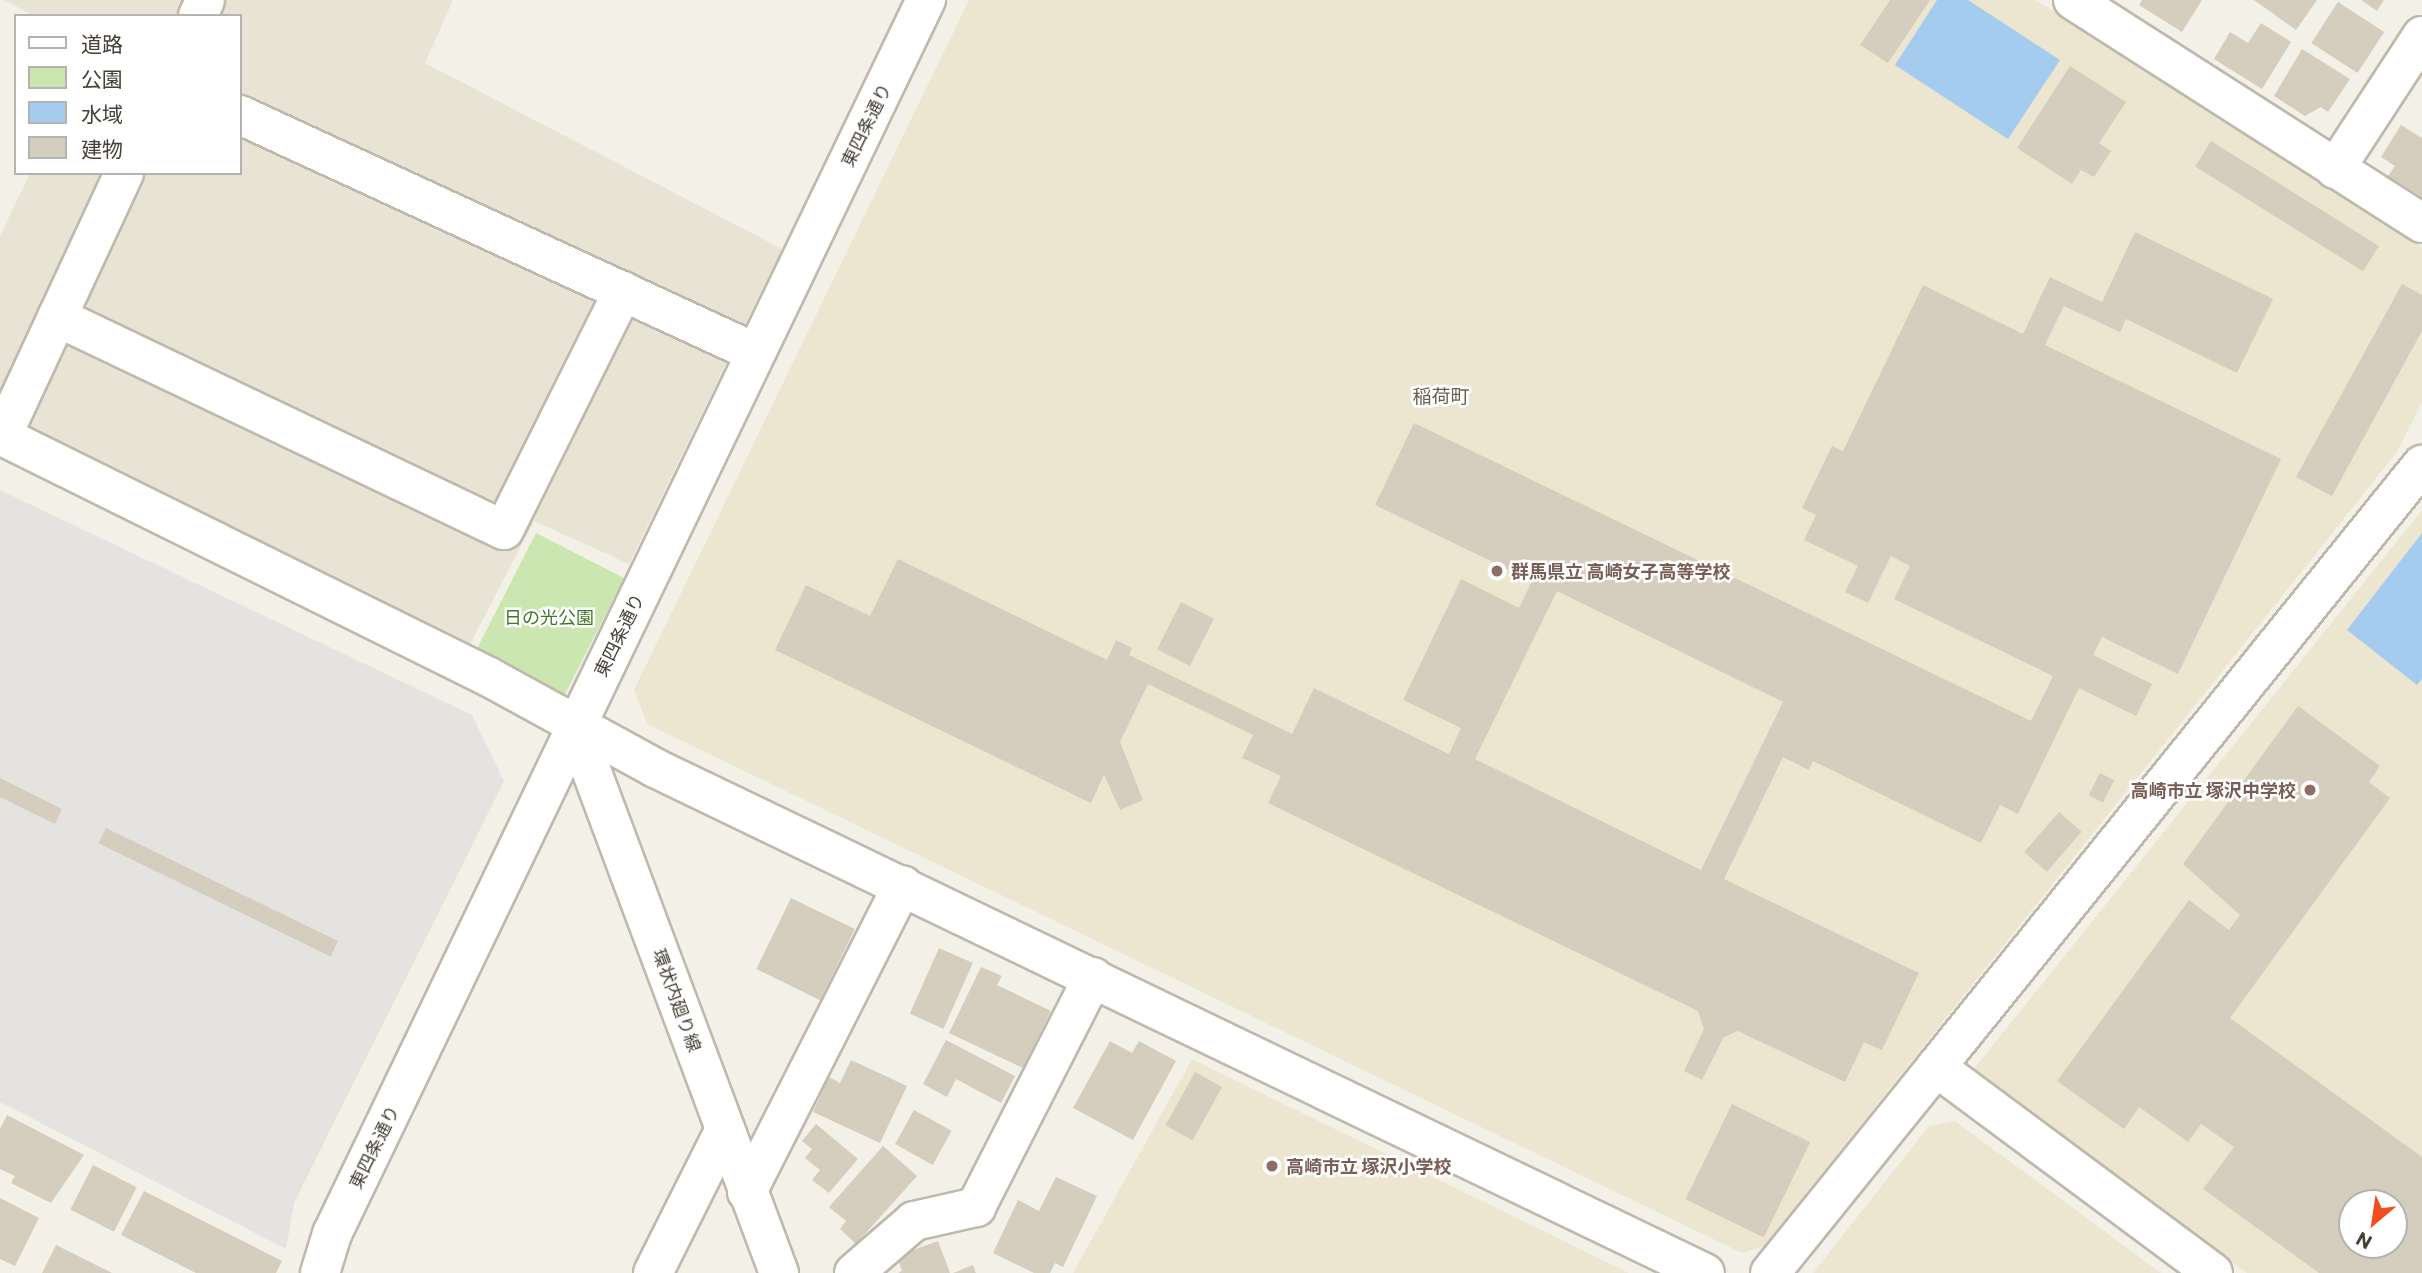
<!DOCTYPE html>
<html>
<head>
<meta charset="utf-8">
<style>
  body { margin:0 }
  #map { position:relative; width:2422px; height:1273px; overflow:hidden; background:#f3f0e7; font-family:Commissioner,"Noto Sans JP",sans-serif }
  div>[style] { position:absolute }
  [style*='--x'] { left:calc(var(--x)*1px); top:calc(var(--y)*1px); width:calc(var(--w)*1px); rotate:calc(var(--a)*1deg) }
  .residential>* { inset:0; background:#e7e3d5 }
  .education>* { inset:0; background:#ece6d1 }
  .green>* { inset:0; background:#cbe6b1; transform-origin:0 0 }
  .parking>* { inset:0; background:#e4e3df }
  .water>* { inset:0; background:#a5cbee }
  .building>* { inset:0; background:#d5cdbd; transform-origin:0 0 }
  .roads { filter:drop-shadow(2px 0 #beb9aa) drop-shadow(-2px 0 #beb9aa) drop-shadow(0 2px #beb9aa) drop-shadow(0 -2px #beb9aa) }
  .minor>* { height:38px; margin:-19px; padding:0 19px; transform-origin:19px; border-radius:19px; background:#fff }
  .dots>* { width:19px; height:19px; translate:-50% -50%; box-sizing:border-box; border:4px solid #fff; border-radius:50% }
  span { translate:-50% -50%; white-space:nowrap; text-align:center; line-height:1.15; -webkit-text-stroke:5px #fff; paint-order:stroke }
  .street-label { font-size:18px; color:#464136 }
  .education-label { font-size:18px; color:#785e54; font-weight:700 }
  .left { translate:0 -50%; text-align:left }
  .right { translate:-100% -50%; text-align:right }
  .park-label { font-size:18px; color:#42772b }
  .neighbourhood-label { font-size:19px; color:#69604e }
  .legend { position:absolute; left:14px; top:14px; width:228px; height:161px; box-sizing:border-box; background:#fff; border:2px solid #b5b3af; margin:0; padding:9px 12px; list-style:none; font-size:21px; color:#464136 }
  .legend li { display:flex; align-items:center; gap:14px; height:35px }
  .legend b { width:35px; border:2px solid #b5b3af }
  .north { position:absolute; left:2338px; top:1189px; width:70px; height:70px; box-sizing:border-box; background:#fff; border:2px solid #b5b3af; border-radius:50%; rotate:209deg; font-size:19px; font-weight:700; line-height:28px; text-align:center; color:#464136 }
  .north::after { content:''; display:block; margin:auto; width:24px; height:32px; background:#f44c1d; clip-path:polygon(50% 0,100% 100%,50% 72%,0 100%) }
</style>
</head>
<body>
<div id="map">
  <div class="residential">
    <i style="clip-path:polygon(4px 0,453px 0,425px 63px,782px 249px,629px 564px,534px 521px,469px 646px,0 414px,0 236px,30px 173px,240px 173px,240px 16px,34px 16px)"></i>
  </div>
  <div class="education">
    <i style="clip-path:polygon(969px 0,2036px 0,2422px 247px,2422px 403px,2397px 452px,1764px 1246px,1742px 1253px,647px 724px,634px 690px)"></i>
    <i style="clip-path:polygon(evenodd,2422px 510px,2422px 1273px,2247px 1273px,1973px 1070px,2422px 510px,2352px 1203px,2394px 1203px,2394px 1245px,2352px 1245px,2352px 1203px)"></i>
    <i style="clip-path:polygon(1192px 1059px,1629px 1273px,1073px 1273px)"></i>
    <i style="clip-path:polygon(1955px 1121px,2161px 1273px,1813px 1273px,1929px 1126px)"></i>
  </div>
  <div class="green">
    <i style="left:536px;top:533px;width:99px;height:132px;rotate:27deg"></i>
  </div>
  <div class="parking">
    <i style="clip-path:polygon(0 490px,472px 715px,504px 781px,294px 1203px,286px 1249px,0 1102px)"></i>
  </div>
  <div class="water">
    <i style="clip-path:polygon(1937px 0,1968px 0,2060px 60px,2008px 139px,1895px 65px)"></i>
    <i style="clip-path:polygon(2422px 533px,2422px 679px,2417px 685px,2347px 630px)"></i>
  </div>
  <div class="building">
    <i style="clip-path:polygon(1890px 0,1930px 0,1888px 63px,1860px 45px)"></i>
    <i style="clip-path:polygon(2142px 0,2202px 0,2182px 32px,2139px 5px)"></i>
    <i style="clip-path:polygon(2254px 0,2317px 0,2296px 30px)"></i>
    <i style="clip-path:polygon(2361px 0,2384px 0,2377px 11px)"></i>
    <i style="left:2338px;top:2px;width:55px;height:49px;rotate:33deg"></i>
    <i style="clip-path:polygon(2261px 23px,2291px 42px,2262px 89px,2214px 59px,2230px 32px,2248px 43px)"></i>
    <i style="clip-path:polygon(2302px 49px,2350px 79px,2328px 112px,2321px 107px,2305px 116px,2274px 96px)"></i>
    <i style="clip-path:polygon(2070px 66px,2126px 102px,2099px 143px,2111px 151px,2094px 177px,2081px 170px,2072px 184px,2017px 148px)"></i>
    <i style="clip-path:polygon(2401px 125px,2422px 138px,2422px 197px,2388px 176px,2395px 166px,2381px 157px)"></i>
    <i style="left:2211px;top:141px;width:198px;height:30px;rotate:32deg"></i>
    <i style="clip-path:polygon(evenodd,2135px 232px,2273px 299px,2237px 373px,2126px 319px,2120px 332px,2064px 306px,2045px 345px,2281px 459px,2178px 674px,2102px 637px,2093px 655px,2152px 684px,2136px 716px,2079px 688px,2018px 814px,2000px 805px,1981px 843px,1813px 761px,1809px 770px,1783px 757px,1724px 879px,1919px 973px,1882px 1050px,1864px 1042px,1845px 1082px,1738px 1031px,1724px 1037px,1702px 1080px,1684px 1071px,1704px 1029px,1698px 1011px,1268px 803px,1281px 776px,1242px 758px,1253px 735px,1148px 684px,1120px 742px,1143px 800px,1120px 810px,1104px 775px,1091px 803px,775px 650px,806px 585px,870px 616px,898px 559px,1107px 660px,1116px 640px,1132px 648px,1129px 655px,1292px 734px,1314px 688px,1449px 754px,1461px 728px,1403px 700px,1461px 579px,1519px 608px,1532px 581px,1375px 505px,1414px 423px,2031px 721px,2053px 676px,1894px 599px,1910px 566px,1891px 556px,1868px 603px,1845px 592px,1858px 566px,1804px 540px,1816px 515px,1802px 508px,1832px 446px,1843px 451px,1923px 285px,2023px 334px,2050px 277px,2102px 302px,2135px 232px,1557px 591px,1783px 702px,1701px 870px,1475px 759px,1557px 591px)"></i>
    <i style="clip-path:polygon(2402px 284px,2422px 295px,2422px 331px,2332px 496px,2296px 477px)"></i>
    <i style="left:1181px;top:602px;width:37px;height:53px;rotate:27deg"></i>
    <i style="clip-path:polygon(evenodd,2298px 706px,2380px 766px,2369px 782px,2390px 798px,2230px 1018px,2422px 1157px,2422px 1273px,2319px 1273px,2203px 1189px,2234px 1147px,2201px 1124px,2188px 1142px,2139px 1107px,2124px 1129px,2057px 1081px,2189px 900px,2229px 930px,2240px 915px,2183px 864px,2298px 706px,2352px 1203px,2394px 1203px,2394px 1245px,2352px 1245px,2352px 1203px)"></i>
    <i style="left:2100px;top:773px;width:16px;height:25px;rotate:27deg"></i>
    <i style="clip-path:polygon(0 778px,62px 809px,55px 824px,0 797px)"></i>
    <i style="left:2059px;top:812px;width:30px;height:53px;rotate:41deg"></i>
    <i style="left:106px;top:828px;width:258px;height:17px;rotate:26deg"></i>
    <i style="left:791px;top:898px;width:71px;height:79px;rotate:26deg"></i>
    <i style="left:939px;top:948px;width:37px;height:72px;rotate:24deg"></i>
    <i style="clip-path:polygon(981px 967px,1002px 976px,997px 985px,1051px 1011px,1023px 1068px,949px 1033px)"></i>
    <i style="clip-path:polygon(946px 1040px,1015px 1076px,1001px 1103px,956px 1079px,947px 1097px,923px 1084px)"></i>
    <i style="clip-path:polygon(1110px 1041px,1132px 1053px,1139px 1041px,1176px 1061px,1133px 1140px,1073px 1108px)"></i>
    <i style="clip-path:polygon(851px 1060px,907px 1086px,880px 1143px,813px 1112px,829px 1077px,840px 1083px)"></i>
    <i style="left:1195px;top:1072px;width:31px;height:61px;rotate:29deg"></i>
    <i style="left:1732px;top:1104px;width:87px;height:106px;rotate:26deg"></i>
    <i style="left:914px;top:1110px;width:43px;height:39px;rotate:29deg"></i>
    <i style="clip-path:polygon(7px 1115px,84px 1155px,51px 1203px,11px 1183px,15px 1176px,0 1169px,0 1129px)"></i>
    <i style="clip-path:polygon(816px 1124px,858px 1159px,829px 1193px,812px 1180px,820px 1170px,805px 1158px,812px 1149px,802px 1141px)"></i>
    <i style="clip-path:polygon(883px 1146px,917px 1176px,856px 1244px,840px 1229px,846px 1221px,829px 1207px)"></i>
    <i style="left:93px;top:1165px;width:49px;height:50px;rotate:27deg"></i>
    <i style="clip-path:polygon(1056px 1177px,1097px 1196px,1063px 1267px,1055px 1263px,1050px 1273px,1034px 1273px,993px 1253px,1018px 1200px,1039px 1211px)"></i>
    <i style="clip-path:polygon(144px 1191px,282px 1261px,276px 1273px,196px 1273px,121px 1235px)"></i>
    <i style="clip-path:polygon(0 1198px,39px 1218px,15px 1266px,0 1259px)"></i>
    <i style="clip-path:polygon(938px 1241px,950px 1273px,898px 1273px,902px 1271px,897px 1256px)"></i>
    <i style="clip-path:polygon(56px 1245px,112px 1273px,42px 1273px)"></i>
    <i style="clip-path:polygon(973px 1265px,976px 1273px,953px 1273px)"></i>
  </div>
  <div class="roads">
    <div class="minor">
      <i style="--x:2073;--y:0;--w:414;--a:32.6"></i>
      <i style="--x:198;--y:16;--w:17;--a:-66"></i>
      <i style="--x:240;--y:115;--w:568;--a:24.76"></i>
      <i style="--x:2335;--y:169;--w:159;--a:-56.8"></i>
      <i style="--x:57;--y:317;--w:495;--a:25.5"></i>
      <i style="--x:504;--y:530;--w:267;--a:-63.5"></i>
      <i style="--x:0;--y:435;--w:546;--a:26.33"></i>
      <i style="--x:489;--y:677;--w:189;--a:28.7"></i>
      <i style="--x:655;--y:768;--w:1165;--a:25.69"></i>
      <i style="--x:2;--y:436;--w:290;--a:-65.1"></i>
      <i style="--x:575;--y:727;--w:583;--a:69.51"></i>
      <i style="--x:1936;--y:1067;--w:774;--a:-51.09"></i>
      <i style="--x:747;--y:1192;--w:344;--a:-63.1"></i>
      <i style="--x:320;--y:1273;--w:41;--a:-72.9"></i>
      <i style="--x:332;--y:1234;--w:1370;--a:-64.3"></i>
      <i style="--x:653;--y:1273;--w:161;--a:-63.4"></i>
      <i style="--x:854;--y:1273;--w:79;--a:-40.9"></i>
      <i style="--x:914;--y:1221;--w:64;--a:-12.7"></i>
      <i style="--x:976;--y:1207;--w:258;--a:-63"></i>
      <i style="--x:1770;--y:1273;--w:265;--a:-51.1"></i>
      <i style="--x:1936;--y:1067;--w:345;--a:36.6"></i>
    </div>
  </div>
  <div class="dots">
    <i style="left:1497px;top:571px;background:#8d6e63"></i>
    <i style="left:2310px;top:790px;background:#8d6e63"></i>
    <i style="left:1272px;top:1166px;background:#8d6e63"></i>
  </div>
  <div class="street-label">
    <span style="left:866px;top:125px;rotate:-64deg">東四条通り</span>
    <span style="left:619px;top:635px;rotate:-64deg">東四条通り</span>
    <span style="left:677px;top:1000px;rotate:70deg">環状内廻り線</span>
    <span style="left:374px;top:1147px;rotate:-64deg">東四条通り</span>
  </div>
  <div class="education-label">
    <span class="left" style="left:1511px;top:571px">群馬県立 高崎女子高等学校</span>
    <span class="right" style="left:2296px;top:790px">高崎市立 塚沢中学校</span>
    <span class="left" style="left:1286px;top:1166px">高崎市立 塚沢小学校</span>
  </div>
  <div class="park-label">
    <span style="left:549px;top:617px">日の光公園</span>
  </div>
  <div class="neighbourhood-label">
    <span style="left:1441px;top:396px">稲荷町</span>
  </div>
  <ul class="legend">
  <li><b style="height:9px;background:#fff"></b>道路</li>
  <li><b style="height:19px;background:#cbe6b1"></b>公園</li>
  <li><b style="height:19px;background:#a5cbee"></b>水域</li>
  <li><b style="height:19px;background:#d5cdbd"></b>建物</li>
  </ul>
  <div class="north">N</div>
</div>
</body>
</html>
